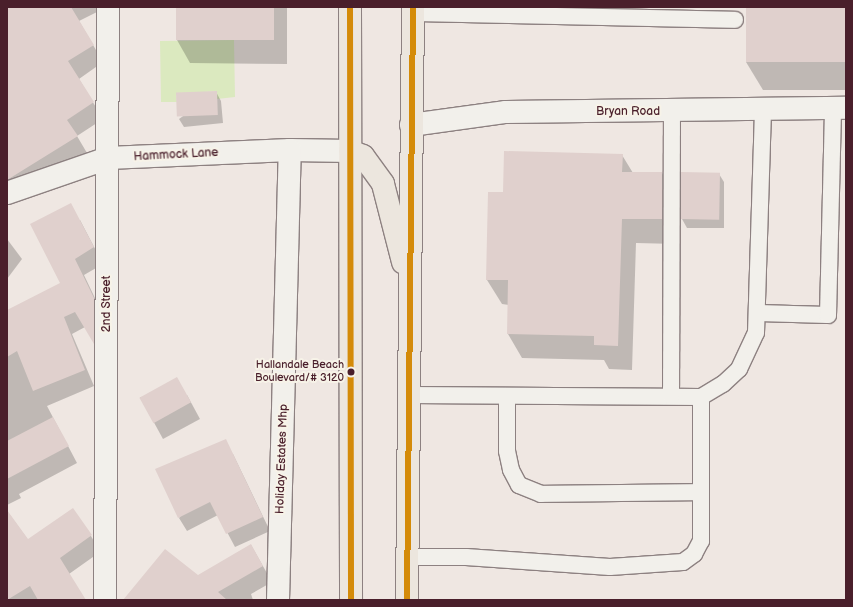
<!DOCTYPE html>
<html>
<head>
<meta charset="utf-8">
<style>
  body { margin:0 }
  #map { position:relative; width:853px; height:607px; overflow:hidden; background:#efe7e2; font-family:"Balsamiq Sans",sans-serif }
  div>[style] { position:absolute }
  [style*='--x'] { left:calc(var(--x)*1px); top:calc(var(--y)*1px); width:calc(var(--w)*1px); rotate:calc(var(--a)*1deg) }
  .green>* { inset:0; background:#dbe9bf }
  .shadow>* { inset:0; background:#0003 }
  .building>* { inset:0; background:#e0d0cd; transform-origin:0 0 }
  .roads { filter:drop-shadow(1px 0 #8d8181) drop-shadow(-1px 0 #8d8181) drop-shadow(0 1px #8d8181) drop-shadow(0 -1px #8d8181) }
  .service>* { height:16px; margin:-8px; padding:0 8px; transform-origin:8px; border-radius:8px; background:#f2f0eb }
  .minor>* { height:22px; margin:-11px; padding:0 11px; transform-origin:11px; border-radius:11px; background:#f2f0eb }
  .primary>* { height:22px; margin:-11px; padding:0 11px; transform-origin:11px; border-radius:11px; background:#ece6de }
  .bus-1>* { height:6px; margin:-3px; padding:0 3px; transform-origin:3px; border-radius:3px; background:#d48b09 }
  .dots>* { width:11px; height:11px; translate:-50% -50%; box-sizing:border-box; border:2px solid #f7f3e8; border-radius:50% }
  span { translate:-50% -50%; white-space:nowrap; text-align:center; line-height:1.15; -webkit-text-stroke:4px #f7f3e8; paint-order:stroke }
  .bus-label { font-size:11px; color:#4a1f2b }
  .right { translate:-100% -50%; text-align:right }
  .street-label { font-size:12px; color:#4a1f2b }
  .frame { position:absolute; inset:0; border:8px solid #4a1f2b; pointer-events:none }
</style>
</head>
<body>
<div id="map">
  <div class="green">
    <i style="clip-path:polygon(234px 40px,235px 97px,217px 99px,216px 91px,176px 95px,177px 102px,161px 102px,160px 41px)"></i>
  </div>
  <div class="shadow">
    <i style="clip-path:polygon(7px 7px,107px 7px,79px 21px,103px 62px,79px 79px,103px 119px,77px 136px,87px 153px,40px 184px,7px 192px)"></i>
    <i style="clip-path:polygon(177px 7px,287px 7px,287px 64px,190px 63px,177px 40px)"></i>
    <i style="clip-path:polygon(747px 7px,846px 7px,846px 90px,763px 90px,746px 62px)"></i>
    <i style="clip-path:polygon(216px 92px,221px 101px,223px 123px,184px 127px,179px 119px)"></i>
    <i style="clip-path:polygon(622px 155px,633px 173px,662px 173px,676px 198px,676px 244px,636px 243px,632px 370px,609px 369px,604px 360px,522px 358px,508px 334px,509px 305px,502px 304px,487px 280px,504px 194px)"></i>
    <i style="clip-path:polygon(719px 174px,724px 182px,724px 228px,687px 228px,682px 219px)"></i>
    <i style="clip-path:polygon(80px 220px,103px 264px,84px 275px,103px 315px,103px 357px,85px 327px,72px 334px,94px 386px,47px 406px,77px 463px,19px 494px,21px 498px,7px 505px,7px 311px,62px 284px)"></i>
    <i style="clip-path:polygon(7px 239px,22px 259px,7px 279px)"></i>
    <i style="clip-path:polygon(187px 395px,200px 419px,163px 439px,140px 397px)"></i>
    <i style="clip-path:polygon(233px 454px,270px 531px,235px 547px,218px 515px,187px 531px,179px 518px)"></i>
    <i style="clip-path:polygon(7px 511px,28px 540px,91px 536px,100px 552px,69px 574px,84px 600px,7px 600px)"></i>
    <i style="clip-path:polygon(251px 545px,272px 582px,251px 594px,253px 600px,138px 600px,198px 577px)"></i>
  </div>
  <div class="building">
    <i style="clip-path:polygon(7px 7px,71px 7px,94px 45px,68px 61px,94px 102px,67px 120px,78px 136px,7px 180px)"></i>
    <i style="left:176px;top:7px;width:98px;height:33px"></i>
    <i style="left:746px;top:7px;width:100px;height:55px"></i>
    <i style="left:217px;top:91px;width:24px;height:41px;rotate:88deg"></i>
    <i style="clip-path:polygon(504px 151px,623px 154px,622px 172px,662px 172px,662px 219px,622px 219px,618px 346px,594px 345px,594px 336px,507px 334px,508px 280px,486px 280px,488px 192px,503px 192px)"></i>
    <i style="left:681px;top:172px;width:39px;height:47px;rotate:1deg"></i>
    <i style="clip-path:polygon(71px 203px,94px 247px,75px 259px,94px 298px,94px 344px,75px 312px,64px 317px,85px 370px,33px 391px,17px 351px,7px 357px,7px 310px,60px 283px,30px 224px)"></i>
    <i style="left:177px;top:377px;width:29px;height:43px;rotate:61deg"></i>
    <i style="clip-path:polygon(53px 417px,69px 446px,7px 479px,7px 441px)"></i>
    <i style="clip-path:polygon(226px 439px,263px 517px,226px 534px,210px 502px,178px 518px,155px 469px)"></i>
    <i style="clip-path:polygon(73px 508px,92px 535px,60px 558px,86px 600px,38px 600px,30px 586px,7px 600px,7px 510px,28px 539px)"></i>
    <i style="clip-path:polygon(251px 544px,263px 566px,218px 592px,227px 600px,123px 600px,165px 549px,198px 575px)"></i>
  </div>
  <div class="roads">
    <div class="service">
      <i style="--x:412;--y:13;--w:323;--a:1.2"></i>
      <i style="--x:758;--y:313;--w:70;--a:1.6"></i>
      <i style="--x:828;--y:315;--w:207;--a:-88.6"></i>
      <i style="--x:410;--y:395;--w:291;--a:0.4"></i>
      <i style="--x:701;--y:397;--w:26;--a:-31"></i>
      <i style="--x:723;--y:384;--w:22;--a:-43"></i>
      <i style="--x:739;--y:369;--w:40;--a:-65"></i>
      <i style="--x:756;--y:333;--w:223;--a:-88.2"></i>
      <i style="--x:507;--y:396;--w:55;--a:90"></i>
      <i style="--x:507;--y:451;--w:19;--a:78"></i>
      <i style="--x:511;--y:470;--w:17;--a:62"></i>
      <i style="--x:519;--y:485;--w:24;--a:22"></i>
      <i style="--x:541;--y:494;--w:160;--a:-0.7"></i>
      <i style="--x:701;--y:492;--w:95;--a:-90"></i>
      <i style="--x:671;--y:396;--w:284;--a:-89.8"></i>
      <i style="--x:408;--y:557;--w:58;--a:0"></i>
      <i style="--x:466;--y:557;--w:144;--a:4"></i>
      <i style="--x:610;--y:567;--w:73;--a:-3.9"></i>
      <i style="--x:683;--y:562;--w:14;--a:-36"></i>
      <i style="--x:694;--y:554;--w:15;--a:-62"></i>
      <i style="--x:701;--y:541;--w:49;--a:-90"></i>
    </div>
    <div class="minor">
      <i style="--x:411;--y:125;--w:96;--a:-7.8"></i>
      <i style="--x:506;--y:112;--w:340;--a:-0.7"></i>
      <i style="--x:7;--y:193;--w:107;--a:-19.1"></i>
      <i style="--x:108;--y:158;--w:182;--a:-2.5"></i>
      <i style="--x:290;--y:150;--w:60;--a:1"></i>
      <i style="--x:105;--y:600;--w:593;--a:-89.71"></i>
      <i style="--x:278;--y:600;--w:450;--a:-88.5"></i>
    </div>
    <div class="primary">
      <i style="--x:350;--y:7;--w:593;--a:89.9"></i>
      <i style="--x:350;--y:151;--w:14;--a:21"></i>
      <i style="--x:363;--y:156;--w:34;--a:54"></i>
      <i style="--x:383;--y:184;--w:81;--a:75.6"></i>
      <i style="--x:407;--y:600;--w:593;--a:-89.42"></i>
    </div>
  </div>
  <div class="bus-1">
    <i style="--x:350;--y:7;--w:593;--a:89.9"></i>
    <i style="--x:407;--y:600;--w:593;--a:-89.42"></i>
  </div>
  <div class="dots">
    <i style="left:351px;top:372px;background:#4a1f2b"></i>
  </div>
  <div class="bus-label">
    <span class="right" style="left:344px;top:372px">Hallandale Beach<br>Boulevard/# 3120</span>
  </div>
  <div class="street-label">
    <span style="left:628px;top:112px">Bryan Road</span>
    <span style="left:176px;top:155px;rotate:-3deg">Hammock Lane</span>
    <span style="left:107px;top:304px;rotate:-90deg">2nd Street</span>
    <span style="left:282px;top:459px;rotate:-88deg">Holiday Estates Mhp</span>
  </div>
  <div class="frame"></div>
</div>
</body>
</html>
